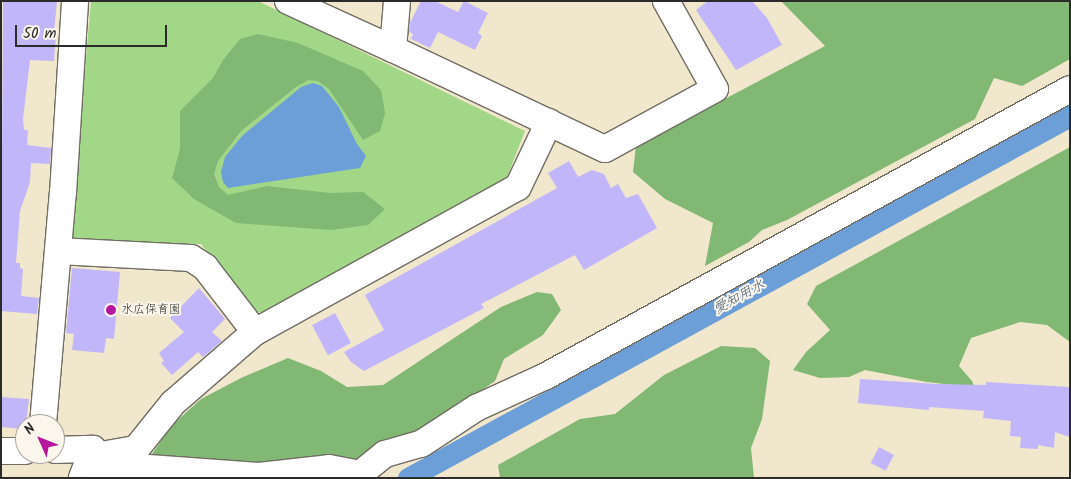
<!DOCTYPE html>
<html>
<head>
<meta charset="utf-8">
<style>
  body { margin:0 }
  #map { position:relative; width:1071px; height:479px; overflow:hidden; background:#f1e7cc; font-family:Kalam,"Klee One",sans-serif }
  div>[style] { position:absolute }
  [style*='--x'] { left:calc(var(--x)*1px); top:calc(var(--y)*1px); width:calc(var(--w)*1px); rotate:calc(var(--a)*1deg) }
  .green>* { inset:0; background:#a1d787 }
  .forest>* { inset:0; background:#80b874 }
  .water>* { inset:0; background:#6c9fd7 }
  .canal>* { height:21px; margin:-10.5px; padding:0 10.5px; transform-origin:10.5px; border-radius:10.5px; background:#6c9fd7 }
  .building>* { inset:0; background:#c1b6fa; transform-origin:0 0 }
  .roads { filter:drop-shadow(1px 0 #706d63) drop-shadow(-1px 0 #706d63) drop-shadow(0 1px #706d63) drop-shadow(0 -1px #706d63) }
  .minor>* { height:26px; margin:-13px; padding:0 13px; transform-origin:13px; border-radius:13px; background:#fff }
  .dots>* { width:14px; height:14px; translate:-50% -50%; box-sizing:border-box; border:2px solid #fbf7ec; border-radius:50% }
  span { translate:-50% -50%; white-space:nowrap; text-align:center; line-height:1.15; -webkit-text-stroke:4px #fbf7ec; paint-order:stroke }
  .poi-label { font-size:12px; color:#2b2b2b }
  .left { translate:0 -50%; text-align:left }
  .water-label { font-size:14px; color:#455970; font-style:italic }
  .frame { position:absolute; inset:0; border:2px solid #2b2b2b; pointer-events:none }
  .north { position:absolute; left:15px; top:414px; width:50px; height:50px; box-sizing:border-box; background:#fbf7ec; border:1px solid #a8a59f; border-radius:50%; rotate:314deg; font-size:14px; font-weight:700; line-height:20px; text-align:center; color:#2b2b2b }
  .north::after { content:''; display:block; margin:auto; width:18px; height:22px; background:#b5179e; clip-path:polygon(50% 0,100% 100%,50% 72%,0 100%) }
  .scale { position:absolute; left:15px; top:25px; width:152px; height:22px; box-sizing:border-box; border:2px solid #2b2b2b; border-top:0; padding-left:6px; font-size:15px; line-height:18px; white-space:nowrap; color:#2b2b2b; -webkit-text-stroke:4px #fbf7ec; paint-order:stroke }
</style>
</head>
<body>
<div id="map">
  <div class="green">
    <i style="clip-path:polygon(91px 1px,258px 1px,525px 131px,507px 177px,269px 312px,253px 312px,201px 244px,70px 241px)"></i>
  </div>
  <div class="forest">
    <i style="clip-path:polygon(781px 1px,1070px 1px,1070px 59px,1022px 86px,994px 78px,975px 119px,787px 220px,762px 230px,749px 242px,705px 266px,713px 223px,665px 199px,633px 172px,636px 146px,825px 46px)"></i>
    <i style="clip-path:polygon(258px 34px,298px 43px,363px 71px,381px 90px,385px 113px,380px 131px,363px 140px,329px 89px,318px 81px,308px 80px,296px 87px,241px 131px,218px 161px,214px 174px,219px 187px,228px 195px,267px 186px,330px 193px,363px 192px,385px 209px,368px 225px,331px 230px,236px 223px,194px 199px,172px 178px,180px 149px,180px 111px,213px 78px,223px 60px,240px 39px)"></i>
    <i style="clip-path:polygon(1070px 147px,1070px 342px,1047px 325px,1020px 322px,971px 338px,959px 366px,972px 381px,977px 393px,953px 385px,927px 382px,865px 370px,849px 377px,820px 378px,793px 370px,806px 352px,830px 330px,807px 304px,816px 286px)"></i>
    <i style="clip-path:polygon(537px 292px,552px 294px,561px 310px,543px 335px,504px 359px,495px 381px,442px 418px,367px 457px,270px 470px,148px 460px,171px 426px,201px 399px,241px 378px,288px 358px,321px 371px,347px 387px,383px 385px,501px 307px)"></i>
    <i style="clip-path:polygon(721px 346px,755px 348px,770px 361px,762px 419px,751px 448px,754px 478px,500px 478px,498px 465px,580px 419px,615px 414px,664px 375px)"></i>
  </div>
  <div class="water">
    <i style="clip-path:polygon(313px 83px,322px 86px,339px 107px,357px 144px,366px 156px,360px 168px,228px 188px,223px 182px,221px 172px,225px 157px,242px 136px,301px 87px)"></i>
  </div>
  <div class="canal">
    <i style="--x:408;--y:478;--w:755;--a:-28.67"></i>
  </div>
  <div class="building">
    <i style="clip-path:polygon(3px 1px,57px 1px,54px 32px,56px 33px,54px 61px,30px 60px,23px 119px,24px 130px,28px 130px,27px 145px,51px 148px,50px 164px,31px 163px,30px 182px,20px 211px,16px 263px,20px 263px,20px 268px,23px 269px,21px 296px,39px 298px,37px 314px,1px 311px)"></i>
    <i style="clip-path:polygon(421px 1px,435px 1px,458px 12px,464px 1px,488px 13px,478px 33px,482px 36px,475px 50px,438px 32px,430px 48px,411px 39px,413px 34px,409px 32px,410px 23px)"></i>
    <i style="clip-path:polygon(708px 1px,752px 1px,767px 18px,782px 45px,736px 70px,696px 10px)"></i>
    <i style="clip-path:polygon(569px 161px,578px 177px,592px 170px,604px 174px,611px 188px,618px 184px,626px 198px,638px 194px,657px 228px,584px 270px,575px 255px,481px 304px,484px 308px,364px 371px,351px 362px,344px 352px,384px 330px,365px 295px,557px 188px,548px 173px)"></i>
    <i style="clip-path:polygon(72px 268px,120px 272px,114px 339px,106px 338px,104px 353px,72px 350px,74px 334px,66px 333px)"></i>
    <i style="clip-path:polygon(199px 288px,225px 319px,212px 332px,222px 341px,203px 357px,198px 352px,172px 375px,161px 363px,164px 361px,159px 353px,184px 332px,170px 318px)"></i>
    <i style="left:335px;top:313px;width:34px;height:26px;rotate:62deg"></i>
    <i style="clip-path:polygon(860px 379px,937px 384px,986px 385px,986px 382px,1070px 387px,1070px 437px,1055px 432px,1054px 448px,1038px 445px,1038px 449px,1020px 448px,1021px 437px,1010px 436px,1011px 421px,983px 418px,984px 411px,929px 407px,929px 410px,858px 403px)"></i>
    <i style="clip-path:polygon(1px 397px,29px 399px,25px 429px,1px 427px)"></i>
    <i style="left:879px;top:447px;width:17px;height:18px;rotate:28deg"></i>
  </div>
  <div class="roads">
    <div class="minor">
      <i style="--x:288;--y:1;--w:115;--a:24.6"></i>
      <i style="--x:393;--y:49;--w:48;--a:-85.2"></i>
      <i style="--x:393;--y:49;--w:234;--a:25.3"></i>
      <i style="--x:605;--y:149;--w:125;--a:-28.6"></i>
      <i style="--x:715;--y:89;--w:101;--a:-119.1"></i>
      <i style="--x:58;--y:251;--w:133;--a:3"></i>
      <i style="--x:191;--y:258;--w:17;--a:33"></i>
      <i style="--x:205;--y:267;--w:82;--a:52.4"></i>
      <i style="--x:255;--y:332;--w:300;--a:-28.9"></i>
      <i style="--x:518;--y:187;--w:72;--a:-64.5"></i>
      <i style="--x:43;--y:424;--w:232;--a:-85.1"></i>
      <i style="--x:63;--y:193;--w:192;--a:-86.4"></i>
      <i style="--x:55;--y:450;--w:38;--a:-2"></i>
      <i style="--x:93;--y:449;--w:31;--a:111"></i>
      <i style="--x:1;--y:451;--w:24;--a:0"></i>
      <i style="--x:90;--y:457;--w:47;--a:-9.9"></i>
      <i style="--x:136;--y:449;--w:59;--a:-51.2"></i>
      <i style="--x:173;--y:403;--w:108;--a:-40.9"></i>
      <i style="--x:105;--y:478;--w:11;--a:-38"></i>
      <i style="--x:114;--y:471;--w:21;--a:-11"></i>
      <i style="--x:135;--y:467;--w:124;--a:4.2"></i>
      <i style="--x:259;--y:476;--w:70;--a:-6.5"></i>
      <i style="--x:329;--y:468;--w:32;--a:11"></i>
      <i style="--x:360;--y:474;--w:32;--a:-39"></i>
      <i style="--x:385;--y:454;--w:37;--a:-16"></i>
      <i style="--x:421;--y:444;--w:66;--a:-33.2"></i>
      <i style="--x:476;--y:408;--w:77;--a:-24.6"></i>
      <i style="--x:546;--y:376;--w:597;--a:-28.71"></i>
    </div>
  </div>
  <div class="dots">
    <i style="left:111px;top:310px;background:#b5179e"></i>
  </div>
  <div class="poi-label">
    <span class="left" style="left:121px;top:310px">水広保育園</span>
  </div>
  <div class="water-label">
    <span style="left:739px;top:297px;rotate:-29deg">愛知用水</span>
  </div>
  <div class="frame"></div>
  <div class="north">N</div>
  <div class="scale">50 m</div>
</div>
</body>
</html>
